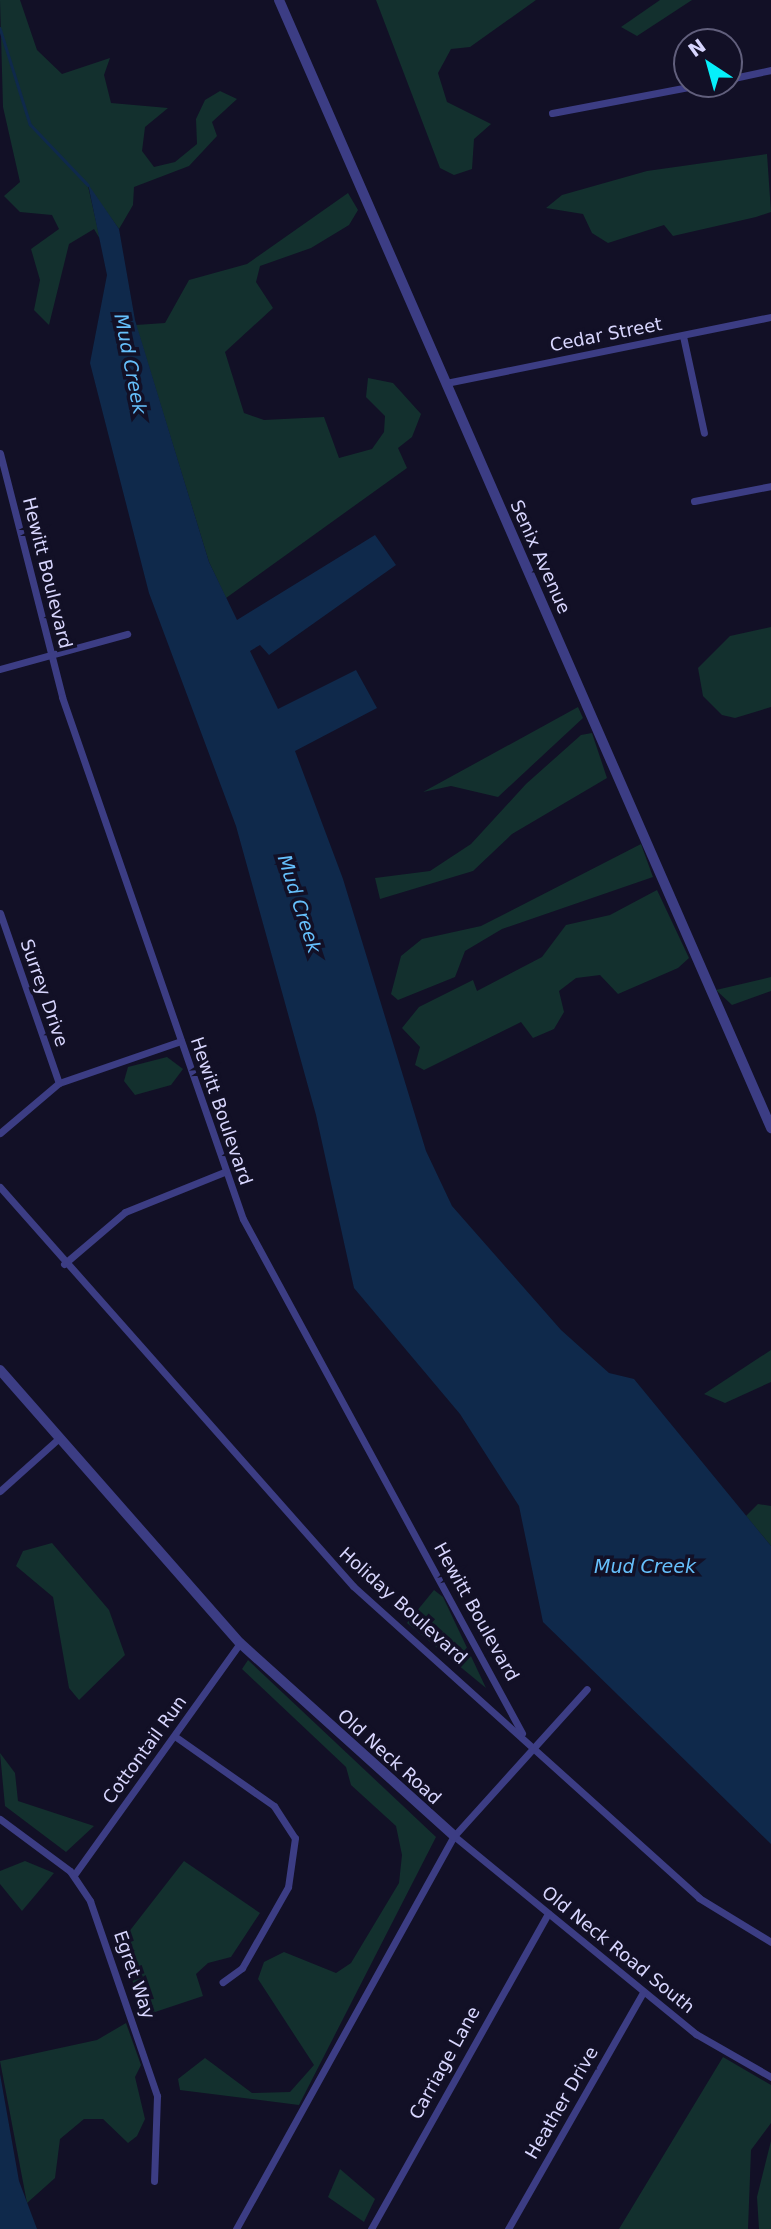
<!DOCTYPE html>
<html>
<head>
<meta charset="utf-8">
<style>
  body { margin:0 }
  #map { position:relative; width:771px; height:2229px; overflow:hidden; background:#121026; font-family:"DejaVu Sans",sans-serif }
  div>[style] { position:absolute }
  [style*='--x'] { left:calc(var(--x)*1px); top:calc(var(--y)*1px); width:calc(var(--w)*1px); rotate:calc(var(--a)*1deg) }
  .green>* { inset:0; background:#13302e }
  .water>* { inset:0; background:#0f294b }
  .stream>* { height:2.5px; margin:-1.25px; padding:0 1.25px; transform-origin:1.25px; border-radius:1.25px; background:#0f294b }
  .minor>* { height:7px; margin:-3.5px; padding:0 3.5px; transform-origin:3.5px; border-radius:3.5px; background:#3c3d84 }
  .tertiary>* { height:10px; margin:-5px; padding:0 5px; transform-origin:5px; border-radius:5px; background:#3c3d84 }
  span { translate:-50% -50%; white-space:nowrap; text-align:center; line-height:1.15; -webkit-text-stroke:7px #121026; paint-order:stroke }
  .street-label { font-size:18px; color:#d8d6fe }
  .water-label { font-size:19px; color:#66c0fc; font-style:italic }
  .north { position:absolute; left:673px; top:28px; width:70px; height:70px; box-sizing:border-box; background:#121026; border:2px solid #615f7c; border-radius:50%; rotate:324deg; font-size:19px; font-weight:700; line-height:28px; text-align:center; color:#d8d6fe }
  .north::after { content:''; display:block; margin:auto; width:24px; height:32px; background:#06f0fa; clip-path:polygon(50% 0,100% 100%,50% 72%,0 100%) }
</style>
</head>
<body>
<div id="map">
  <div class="green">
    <i style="clip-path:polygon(0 0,20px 0,37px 50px,62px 74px,110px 58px,104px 75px,111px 103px,168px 108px,145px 127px,142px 151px,154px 167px,175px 162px,197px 144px,196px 119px,205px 100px,220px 91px,237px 99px,212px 122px,217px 136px,189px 166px,134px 187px,133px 205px,119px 229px,88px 186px,100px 239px,94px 229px,69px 244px,49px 325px,34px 310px,40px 280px,31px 249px,59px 229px,52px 215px,20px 212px,4px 196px,20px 182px,3px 107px)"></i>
    <i style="clip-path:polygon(376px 0,536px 0,470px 47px,451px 49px,438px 73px,447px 102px,491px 124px,474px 139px,472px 169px,454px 175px,440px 168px)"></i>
    <i style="clip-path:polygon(660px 0,692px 0,637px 36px,621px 27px)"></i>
    <i style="clip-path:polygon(767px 154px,771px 212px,756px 217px,673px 236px,664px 225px,608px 243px,592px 233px,583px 214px,546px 208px,562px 195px,647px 171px)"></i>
    <i style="clip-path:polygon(348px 193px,358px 210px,349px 225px,311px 248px,260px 266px,256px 282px,273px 308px,225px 352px,244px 413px,264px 420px,324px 417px,339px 458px,372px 449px,384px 432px,385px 416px,366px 397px,368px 378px,393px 383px,421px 414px,412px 437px,398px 448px,407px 468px,226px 598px,209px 562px,136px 325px,165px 323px,189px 280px,247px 264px)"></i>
    <i style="clip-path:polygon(771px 627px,771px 707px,735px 718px,722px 715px,703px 696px,698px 668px,730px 636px)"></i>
    <i style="clip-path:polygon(578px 707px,583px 718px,498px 797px,451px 786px,423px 792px)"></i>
    <i style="clip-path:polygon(592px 733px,607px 778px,512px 834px,473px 871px,380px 899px,375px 878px,430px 871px,471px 844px,526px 784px,581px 735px)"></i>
    <i style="clip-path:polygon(641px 844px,653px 877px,502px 929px,465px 951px,455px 977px,398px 1000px,391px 994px,401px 956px,422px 939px,481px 926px)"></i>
    <i style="clip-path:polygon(657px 890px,689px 958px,678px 968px,618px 994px,600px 975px,576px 978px,559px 991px,564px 1012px,554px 1029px,533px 1038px,521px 1022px,424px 1070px,415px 1065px,420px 1047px,402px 1028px,419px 1007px,473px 980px,477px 991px,542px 957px,566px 925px,610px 915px)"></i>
    <i style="clip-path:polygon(771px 977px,771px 991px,732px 1005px,716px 990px)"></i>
    <i style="clip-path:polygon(167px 1057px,183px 1069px,171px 1085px,135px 1095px,124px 1081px,128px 1067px)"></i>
    <i style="clip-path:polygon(771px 1350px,771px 1382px,725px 1403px,704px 1394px)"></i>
    <i style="clip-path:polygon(758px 1504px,771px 1506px,771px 1546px,746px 1516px)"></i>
    <i style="clip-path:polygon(52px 1543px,109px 1610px,125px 1655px,79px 1700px,69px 1688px,53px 1597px,16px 1566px,23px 1551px)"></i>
    <i style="clip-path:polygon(434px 1590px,443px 1597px,486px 1688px,407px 1623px)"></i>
    <i style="clip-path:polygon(248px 1660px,436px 1837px,299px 2105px,180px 2090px,178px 2079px,205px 2058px,252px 2093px,290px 2092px,314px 2065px,258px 1979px,264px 1962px,284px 1952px,336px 1973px,351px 1963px,399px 1883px,402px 1855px,396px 1826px,351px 1785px,346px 1767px,242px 1669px)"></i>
    <i style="clip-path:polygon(0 1753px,15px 1773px,18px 1801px,94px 1826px,66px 1852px,5px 1806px)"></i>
    <i style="clip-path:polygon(25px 1861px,54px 1873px,22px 1911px,0 1884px,0 1871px)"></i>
    <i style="clip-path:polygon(184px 1861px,260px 1913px,231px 1957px,208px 1963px,196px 1974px,203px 1996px,143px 2016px,121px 1942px)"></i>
    <i style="clip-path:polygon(126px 2023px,141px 2065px,135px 2077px,145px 2119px,137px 2136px,128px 2143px,103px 2119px,84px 2119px,60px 2139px,55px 2178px,27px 2203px,0 2061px,97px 2040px)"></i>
    <i style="clip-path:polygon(723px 2057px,771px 2085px,771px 2123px,751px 2150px,748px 2229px,619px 2229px)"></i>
    <i style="clip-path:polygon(771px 2141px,771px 2229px,759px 2229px,757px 2197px)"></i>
    <i style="clip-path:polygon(340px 2169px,375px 2199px,364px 2222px,328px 2197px)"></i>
  </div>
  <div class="water">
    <i style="clip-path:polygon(88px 184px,119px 229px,135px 320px,209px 562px,237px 620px,375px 535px,396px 565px,269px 655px,260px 645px,250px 651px,278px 709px,356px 670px,377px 708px,295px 751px,343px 879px,426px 1151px,452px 1206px,561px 1330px,609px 1373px,634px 1379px,771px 1546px,771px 1844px,543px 1622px,519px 1506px,460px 1414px,354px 1288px,316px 1115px,236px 826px,149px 593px,90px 363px,107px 275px)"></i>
    <i style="clip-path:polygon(0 2074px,19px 2181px,37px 2229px,0 2229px)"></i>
  </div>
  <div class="stream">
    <i style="--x:0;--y:28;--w:101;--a:72.6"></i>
    <i style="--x:30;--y:124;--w:84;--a:46.4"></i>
  </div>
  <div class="minor">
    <i style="--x:729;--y:79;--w:43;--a:-12.1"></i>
    <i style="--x:552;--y:113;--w:155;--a:-10.8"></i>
    <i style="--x:683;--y:336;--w:99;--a:77.8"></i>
    <i style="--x:446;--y:383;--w:332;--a:-11.5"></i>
    <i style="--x:0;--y:453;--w:252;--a:75.7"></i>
    <i style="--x:62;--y:697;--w:552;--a:70.88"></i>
    <i style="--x:243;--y:1219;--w:585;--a:61.51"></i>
    <i style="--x:694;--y:501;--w:78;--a:-11"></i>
    <i style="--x:0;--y:669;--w:132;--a:-15.4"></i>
    <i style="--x:0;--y:913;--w:180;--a:70.9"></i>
    <i style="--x:0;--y:1133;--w:77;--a:-40.3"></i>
    <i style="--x:59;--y:1083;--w:129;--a:-19"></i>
    <i style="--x:0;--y:1187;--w:533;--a:48.5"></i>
    <i style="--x:353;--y:1586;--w:466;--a:42"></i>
    <i style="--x:699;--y:1898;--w:84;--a:31.4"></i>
    <i style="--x:64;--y:1264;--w:80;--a:-40.4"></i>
    <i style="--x:125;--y:1212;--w:107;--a:-22"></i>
    <i style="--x:0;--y:1491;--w:79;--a:-41.9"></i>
    <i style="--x:176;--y:1737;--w:120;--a:35.1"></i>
    <i style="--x:274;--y:1806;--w:38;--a:57"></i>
    <i style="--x:295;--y:1838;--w:49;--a:98.1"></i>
    <i style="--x:288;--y:1887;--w:93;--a:119.6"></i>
    <i style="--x:242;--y:1968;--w:24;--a:144"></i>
    <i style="--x:0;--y:1819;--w:87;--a:36.6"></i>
    <i style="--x:70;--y:1871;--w:36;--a:56"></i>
    <i style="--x:90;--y:1901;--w:206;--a:71"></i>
    <i style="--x:157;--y:2096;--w:85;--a:92"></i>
    <i style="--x:454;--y:1836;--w:313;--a:39.3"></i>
    <i style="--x:696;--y:2034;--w:86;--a:29.8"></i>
    <i style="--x:74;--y:1875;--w:285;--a:-54.4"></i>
    <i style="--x:236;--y:2229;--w:449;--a:-61"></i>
    <i style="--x:454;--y:1836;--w:198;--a:-47.9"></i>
    <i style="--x:371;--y:2229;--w:362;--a:-60.7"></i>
    <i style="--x:508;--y:2229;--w:273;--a:-60.3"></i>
  </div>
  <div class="tertiary">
    <i style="--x:279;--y:0;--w:1231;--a:66.43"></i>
    <i style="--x:0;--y:1370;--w:363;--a:48.7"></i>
    <i style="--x:240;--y:1643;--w:288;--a:42"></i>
  </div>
  <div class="street-label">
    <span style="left:606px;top:335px;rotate:-11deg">Cedar Street</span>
    <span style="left:540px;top:557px;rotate:66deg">Senix Avenue</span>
    <span style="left:47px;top:573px;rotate:76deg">Hewitt Boulevard</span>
    <span style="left:44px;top:993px;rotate:71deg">Surrey Drive</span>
    <span style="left:221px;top:1111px;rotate:71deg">Hewitt Boulevard</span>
    <span style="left:403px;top:1606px;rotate:42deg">Holiday Boulevard</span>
    <span style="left:476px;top:1612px;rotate:61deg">Hewitt Boulevard</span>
    <span style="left:145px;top:1750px;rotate:-54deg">Cottontail Run</span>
    <span style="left:389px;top:1757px;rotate:42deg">Old Neck Road</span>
    <span style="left:618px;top:1950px;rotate:39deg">Old Neck Road South</span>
    <span style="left:134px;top:1975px;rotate:71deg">Egret Way</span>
    <span style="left:445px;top:2063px;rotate:-61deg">Carriage Lane</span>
    <span style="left:562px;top:2103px;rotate:-60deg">Heather Drive</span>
  </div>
  <div class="water-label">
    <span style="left:130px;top:364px;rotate:79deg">Mud Creek</span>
    <span style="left:299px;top:904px;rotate:72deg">Mud Creek</span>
    <span style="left:645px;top:1567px">Mud Creek</span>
  </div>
  <div class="north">N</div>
</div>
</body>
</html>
